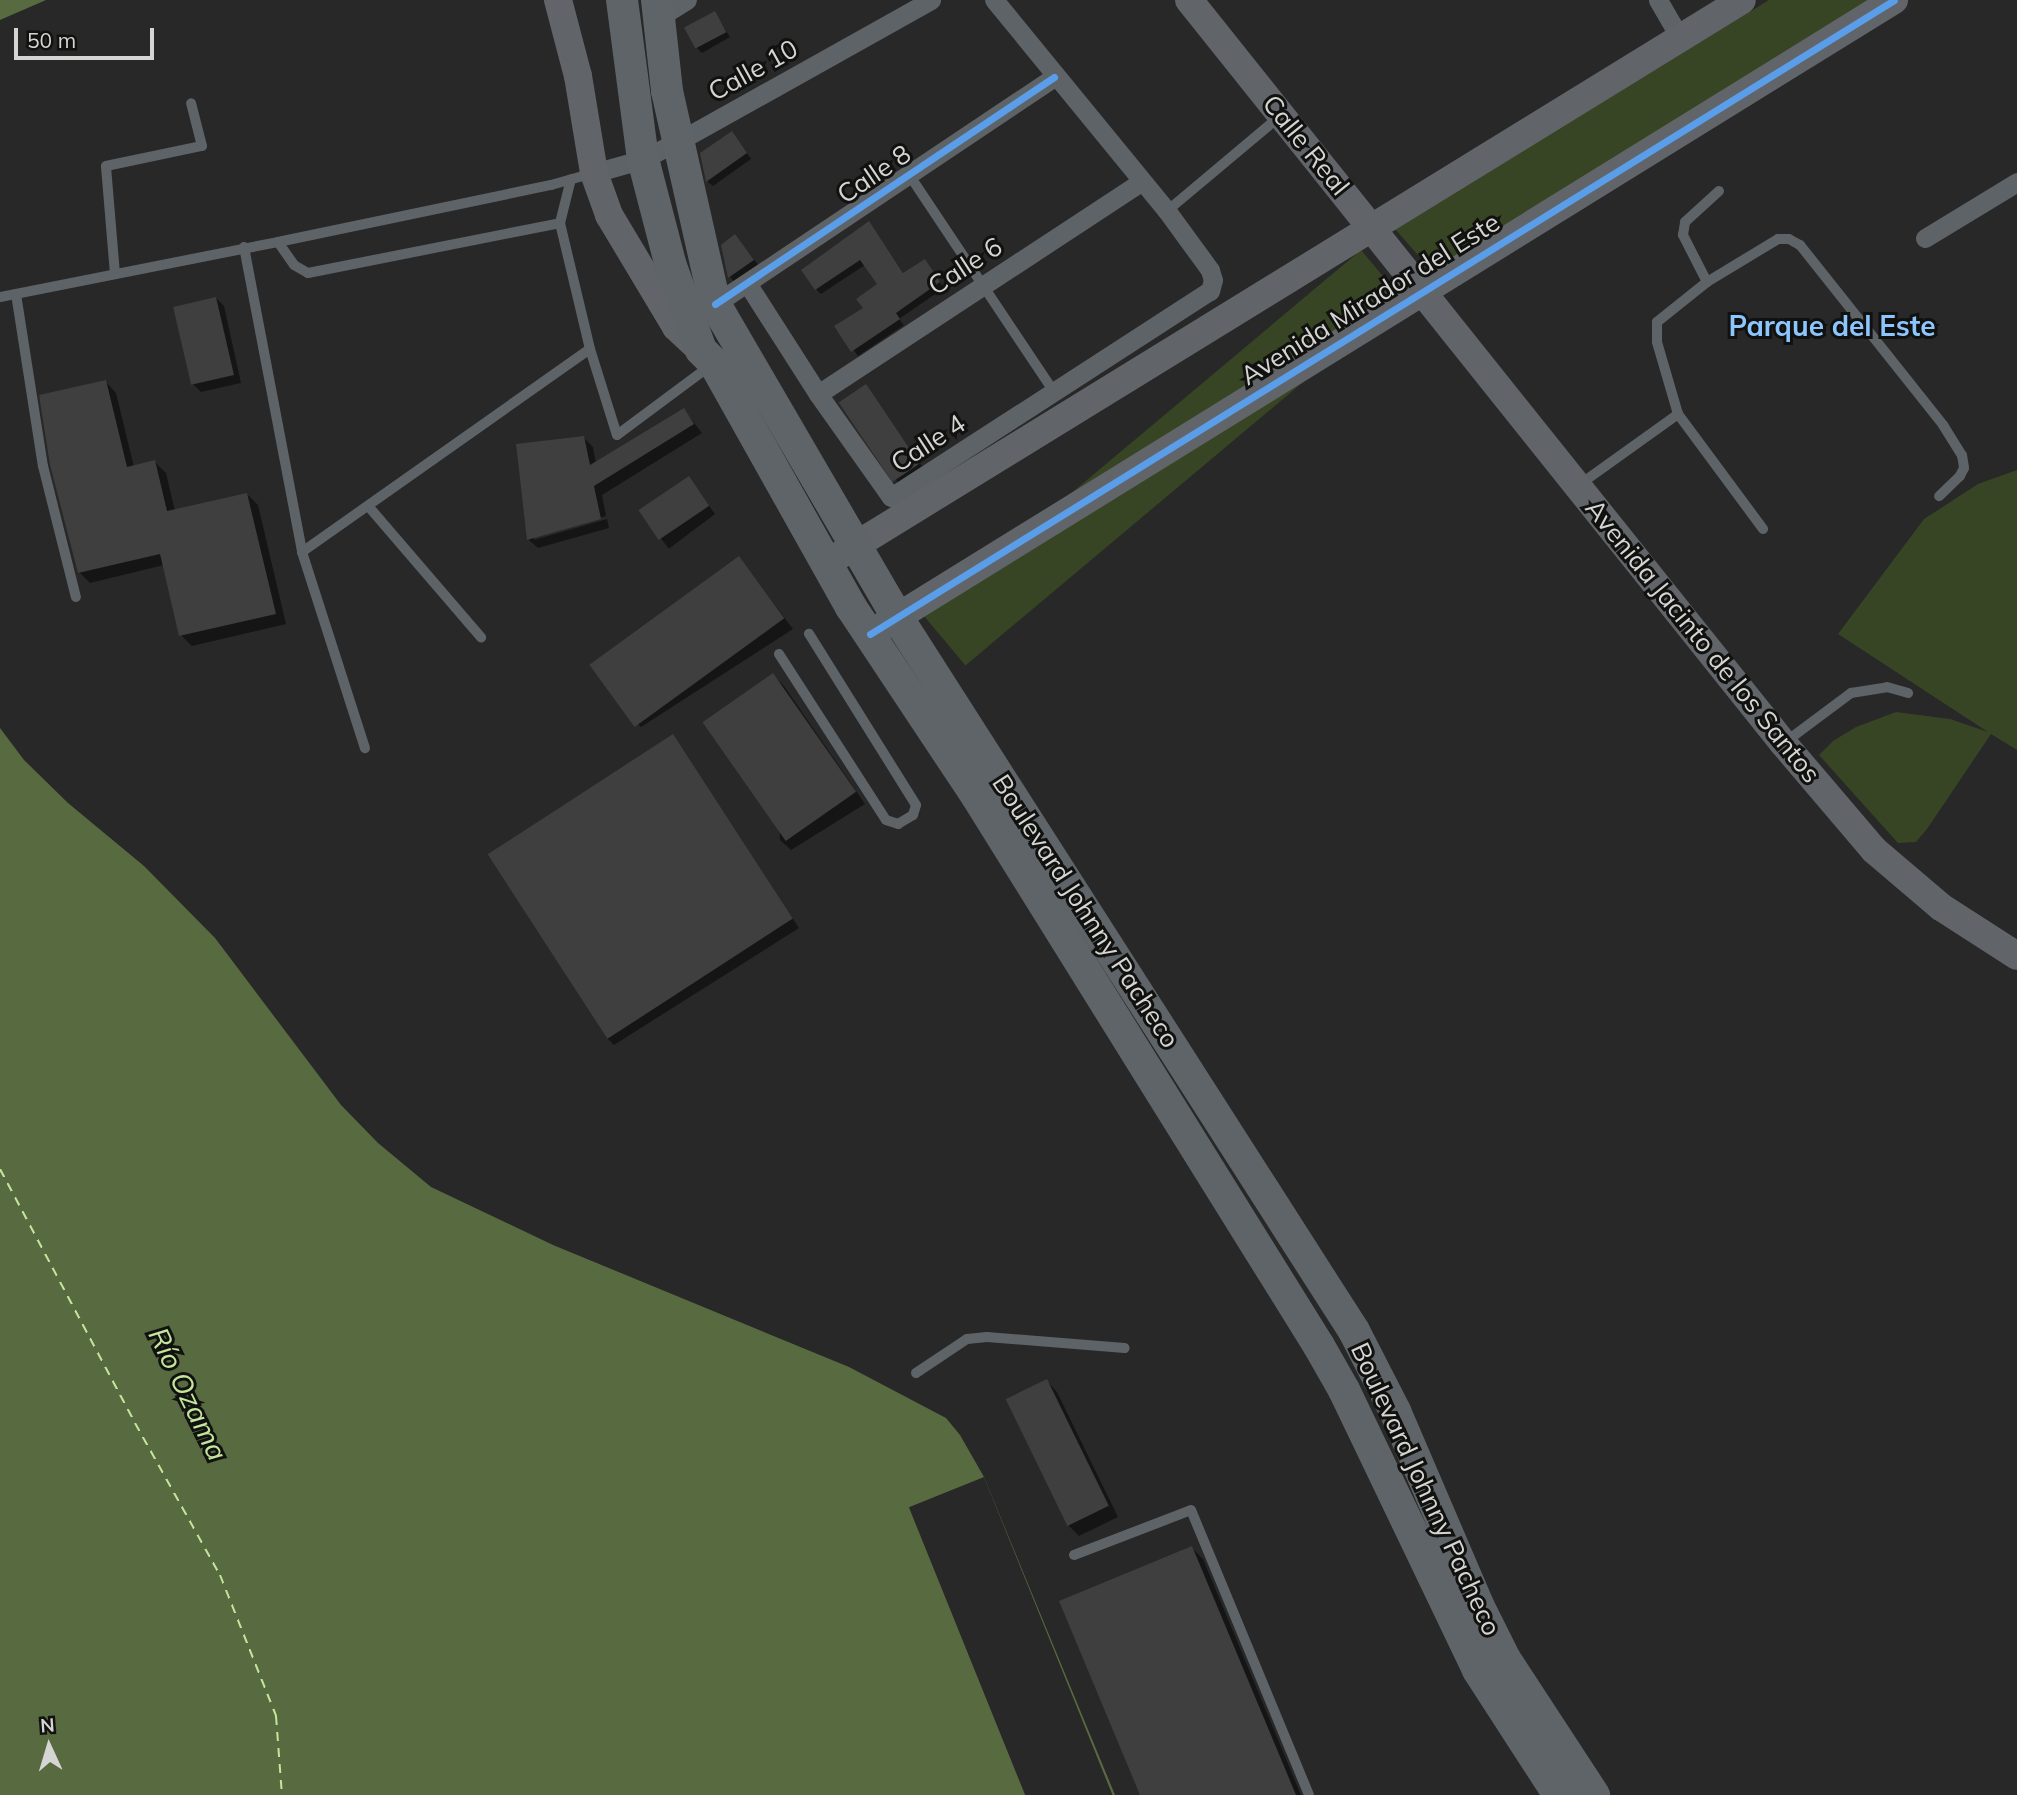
<!DOCTYPE html>
<html>
<head>
<meta charset="utf-8">
<style>
  body { margin:0 }
  #map { position:relative; width:2017px; height:1795px; overflow:hidden; background:#272827; font-family:Mulish,sans-serif }
  div>[style] { position:absolute }
  [style*='--x'] { left:calc(var(--x)*1px); top:calc(var(--y)*1px); width:calc(var(--w)*1px); rotate:calc(var(--a)*1deg) }
  .green>* { inset:0; background:#374524; transform-origin:0 0 }
  .water>* { inset:0; background:#586b40 }
  .pier>* { inset:0; background:#272827; transform-origin:0 0 }
  .shadow>* { inset:0; background:#0007; transform-origin:0 0 }
  .ferry>* { height:2px; margin-top:-1px; transform-origin:0; background:repeating-linear-gradient(90deg,#c4e69c 0 9px,transparent 0 16px) }
  .building>* { inset:0; background:#3e3f3e; transform-origin:0 0 }
  .lane>* { height:10px; margin:-5px; padding:0 5px; transform-origin:5px; border-radius:5px; background:#5e6367 }
  .street>* { height:19px; margin:-9.5px; padding:0 9.5px; transform-origin:9.5px; border-radius:9.5px; background:#5e6367 }
  .secondary>* { height:28px; margin:-14px; padding:0 14px; transform-origin:14px; border-radius:14px; background:#616569 }
  .primary>* { height:32px; margin:-16px; padding:0 16px; transform-origin:16px; border-radius:16px; background:#5e6468 }
  .cycleway>* { height:7px; margin:-3.5px; padding:0 3.5px; transform-origin:3.5px; border-radius:3.5px; background:#5a9eea }
  span { translate:-50% -50%; white-space:nowrap; text-align:center; line-height:1.15; -webkit-text-stroke:6px #111110; paint-order:stroke }
  .street-label { font-size:26px; color:#d5d6d4 }
  .neighbourhood-label { font-size:28px; color:#8dc6fe; font-weight:700 }
  .water-label { font-size:28px; color:#c4e69c; font-style:italic }
  .north { position:absolute; left:14px; top:1711px; width:70px; height:70px; -webkit-text-stroke:5px #111110; paint-order:stroke; rotate:356deg; font-size:19px; font-weight:700; line-height:28px; text-align:center; color:#d5d6d4 }
  .north::after { content:''; display:block; margin:auto; width:24px; height:32px; background:#d5d6d4; clip-path:polygon(50% 0,100% 100%,50% 72%,0 100%) }
  .scale { position:absolute; left:14px; top:28px; width:140px; height:32px; box-sizing:border-box; border:4px solid #d5d6d4; border-top:0; padding-left:9px; font-size:21px; line-height:24px; white-space:nowrap; color:#d5d6d4; -webkit-text-stroke:5px #111110; paint-order:stroke }
</style>
</head>
<body>
<div id="map">
  <div class="green">
    <i style="clip-path:polygon(1769px 0,1885px 0,1437px 277px,1395px 229px)"></i>
    <i style="left:1361px;top:250px;width:64px;height:570px;rotate:50deg"></i>
    <i style="clip-path:polygon(2017px 470px,2017px 750px,1991px 734px,1927px 829px,1916px 842px,1898px 843px,1819px 755px,1833px 741px,1856px 727px,1896px 712px,1950px 719px,1988px 732px,1838px 634px,1924px 519px,1978px 484px)"></i>
  </div>
  <div class="water">
    <i style="clip-path:polygon(0 0,46px 0,0 20px)"></i>
    <i style="clip-path:polygon(0 728px,24px 760px,68px 803px,144px 866px,215px 938px,341px 1105px,378px 1143px,431px 1187px,553px 1245px,849px 1367px,946px 1418px,960px 1435px,984px 1477px,1115px 1795px,0 1795px)"></i>
  </div>
  <div class="pier">
    <i style="left:984px;top:1477px;width:344px;height:81px;rotate:68deg"></i>
  </div>
  <div class="shadow">
    <i style="clip-path:polygon(714px 13px,730px 37px,702px 53px,697px 48px)"></i>
    <i style="clip-path:polygon(736px 138px,751px 159px,713px 186px,708px 182px,702px 154px)"></i>
    <i style="clip-path:polygon(873px 228px,904px 274px,925px 261px,944px 288px,899px 319px,904px 325px,858px 356px,837px 327px,865px 308px,879px 285px,865px 265px,821px 294px,816px 289px)"></i>
    <i style="clip-path:polygon(735px 237px,761px 268px,737px 285px,730px 277px,722px 246px)"></i>
    <i style="clip-path:polygon(216px 298px,224px 306px,241px 383px,201px 392px,193px 384px)"></i>
    <i style="clip-path:polygon(106px 382px,116px 393px,134px 467px,155px 462px,166px 473px,175px 511px,247px 494px,258px 505px,286px 624px,192px 646px,181px 635px,164px 565px,90px 583px,79px 572px)"></i>
    <i style="left:866px;top:386px;width:104px;height:29px;rotate:55deg"></i>
    <i style="clip-path:polygon(684px 410px,702px 433px,602px 495px,606px 516px,534px 537px,534px 540px,607px 519px,609px 528px,538px 548px,529px 540px,517px 446px,584px 438px,593px 447px,596px 464px)"></i>
    <i style="left:688px;top:478px;width:45px;height:58px;rotate:53deg"></i>
    <i style="clip-path:polygon(739px 558px,793px 629px,641px 727px,630px 717px)"></i>
    <i style="clip-path:polygon(773px 675px,784px 686px,865px 804px,791px 850px,780px 840px)"></i>
    <i style="clip-path:polygon(673px 736px,799px 928px,614px 1045px,606px 1037px)"></i>
    <i style="clip-path:polygon(1047px 1381px,1057px 1392px,1118px 1517px,1079px 1536px,1068px 1525px)"></i>
    <i style="clip-path:polygon(1192px 1548px,1203px 1559px,1301px 1795px,1142px 1795px)"></i>
  </div>
  <div class="ferry">
    <i style="--x:0;--y:1169;--w:288;--a:62"></i>
    <i style="--x:135;--y:1423;--w:174;--a:60.8"></i>
    <i style="--x:220;--y:1575;--w:152;--a:68.3"></i>
    <i style="--x:276;--y:1716;--w:79;--a:85.7"></i>
  </div>
  <div class="building">
    <i style="left:715px;top:11px;width:24px;height:35px;rotate:62deg"></i>
    <i style="clip-path:polygon(732px 131px,747px 153px,706px 182px,700px 153px)"></i>
    <i style="clip-path:polygon(869px 221px,903px 273px,925px 259px,940px 282px,896px 313px,900px 319px,851px 352px,834px 326px,863px 308px,856px 299px,877px 284px,860px 260px,815px 290px,801px 270px)"></i>
    <i style="clip-path:polygon(735px 234px,754px 260px,728px 278px,721px 245px)"></i>
    <i style="left:216px;top:297px;width:80px;height:44px;rotate:77deg"></i>
    <i style="clip-path:polygon(106px 380px,127px 467px,155px 460px,167px 511px,247px 493px,276px 614px,179px 636px,160px 554px,78px 573px,50px 465px,39px 395px)"></i>
    <i style="left:866px;top:384px;width:96px;height:33px;rotate:56deg"></i>
    <i style="clip-path:polygon(684px 408px,694px 424px,594px 486px,601px 519px,527px 540px,516px 444px,584px 436px,590px 465px)"></i>
    <i style="left:689px;top:476px;width:36px;height:61px;rotate:56deg"></i>
    <i style="left:739px;top:556px;width:77px;height:185px;rotate:54deg"></i>
    <i style="left:773px;top:673px;width:145px;height:86px;rotate:55deg"></i>
    <i style="left:673px;top:734px;width:220px;height:221px;rotate:57deg"></i>
    <i style="left:1047px;top:1379px;width:141px;height:46px;rotate:64deg"></i>
    <i style="clip-path:polygon(1192px 1546px,1296px 1795px,1140px 1795px,1059px 1601px)"></i>
  </div>
  <div class="lane">
    <i style="--x:910;--y:176;--w:260;--a:56.3"></i>
    <i style="--x:1167;--y:211;--w:146;--a:-40"></i>
    <i style="--x:278;--y:242;--w:28;--a:55"></i>
    <i style="--x:294;--y:265;--w:16;--a:30"></i>
    <i style="--x:308;--y:273;--w:257;--a:-11.2"></i>
    <i style="--x:244;--y:247;--w:310;--a:79.2"></i>
    <i style="--x:302;--y:552;--w:206;--a:72.2"></i>
    <i style="--x:115;--y:274;--w:108;--a:-94.8"></i>
    <i style="--x:106;--y:166;--w:98;--a:-11.8"></i>
    <i style="--x:202;--y:146;--w:44;--a:-104.3"></i>
    <i style="--x:1707;--y:282;--w:83;--a:-31.2"></i>
    <i style="--x:1778;--y:239;--w:11;--a:0"></i>
    <i style="--x:1789;--y:239;--w:13;--a:29"></i>
    <i style="--x:1800;--y:245;--w:230;--a:51.5"></i>
    <i style="--x:1943;--y:425;--w:36;--a:58"></i>
    <i style="--x:1962;--y:455;--w:13;--a:81"></i>
    <i style="--x:1964;--y:468;--w:9;--a:117"></i>
    <i style="--x:1960;--y:476;--w:29;--a:136"></i>
    <i style="--x:16;--y:294;--w:174;--a:81.1"></i>
    <i style="--x:43;--y:466;--w:135;--a:75.9"></i>
    <i style="--x:0;--y:297;--w:283;--a:-11.2"></i>
    <i style="--x:278;--y:242;--w:279;--a:-11.8"></i>
    <i style="--x:551;--y:185;--w:44;--a:-15.9"></i>
    <i style="--x:590;--y:349;--w:90;--a:72.6"></i>
    <i style="--x:617;--y:435;--w:116;--a:-36.6"></i>
    <i style="--x:1678;--y:414;--w:143;--a:53.5"></i>
    <i style="--x:1579;--y:485;--w:122;--a:-35.6"></i>
    <i style="--x:1678;--y:414;--w:75;--a:-106.3"></i>
    <i style="--x:1657;--y:342;--w:20;--a:-90"></i>
    <i style="--x:1657;--y:322;--w:64;--a:-38.7"></i>
    <i style="--x:1707;--y:282;--w:53;--a:-117.1"></i>
    <i style="--x:1683;--y:235;--w:13;--a:-81"></i>
    <i style="--x:1685;--y:222;--w:46;--a:-42.4"></i>
    <i style="--x:369;--y:507;--w:172;--a:49.3"></i>
    <i style="--x:302;--y:552;--w:352;--a:-35.2"></i>
    <i style="--x:590;--y:349;--w:130;--a:-103.4"></i>
    <i style="--x:560;--y:223;--w:45;--a:-76"></i>
    <i style="--x:779;--y:654;--w:197;--a:57.2"></i>
    <i style="--x:886;--y:820;--w:13;--a:18"></i>
    <i style="--x:898;--y:824;--w:17;--a:-31"></i>
    <i style="--x:913;--y:815;--w:10;--a:-73"></i>
    <i style="--x:916;--y:805;--w:202;--a:-122"></i>
    <i style="--x:1784;--y:743;--w:84;--a:-36.7"></i>
    <i style="--x:1851;--y:693;--w:36;--a:-9"></i>
    <i style="--x:1887;--y:687;--w:22;--a:16"></i>
    <i style="--x:916;--y:1373;--w:61;--a:-33.7"></i>
    <i style="--x:967;--y:1339;--w:20;--a:-6"></i>
    <i style="--x:987;--y:1337;--w:138;--a:4.6"></i>
    <i style="--x:1074;--y:1555;--w:125;--a:-21"></i>
    <i style="--x:1191;--y:1510;--w:308;--a:67.5"></i>
  </div>
  <div class="street">
    <i style="--x:1658;--y:0;--w:44;--a:59.9"></i>
    <i style="--x:658;--y:18;--w:34;--a:-32"></i>
    <i style="--x:594;--y:173;--w:51;--a:-15.9"></i>
    <i style="--x:643;--y:159;--w:38;--a:-27"></i>
    <i style="--x:677;--y:142;--w:291;--a:-29.2"></i>
    <i style="--x:1925;--y:238;--w:108;--a:-31.3"></i>
    <i style="--x:747;--y:283;--w:132;--a:57.4"></i>
    <i style="--x:818;--y:394;--w:126;--a:54.7"></i>
    <i style="--x:891;--y:497;--w:380;--a:-32.9"></i>
    <i style="--x:1210;--y:291;--w:11;--a:-75"></i>
    <i style="--x:1213;--y:280;--w:10;--a:-107"></i>
    <i style="--x:1210;--y:270;--w:73;--a:-126.1"></i>
    <i style="--x:1167;--y:211;--w:273;--a:-129.3"></i>
    <i style="--x:715;--y:304;--w:408;--a:-33.8"></i>
    <i style="--x:818;--y:394;--w:386;--a:-33.3"></i>
  </div>
  <div class="secondary">
    <i style="--x:558;--y:0;--w:79;--a:75.3"></i>
    <i style="--x:578;--y:76;--w:98;--a:80.6"></i>
    <i style="--x:594;--y:173;--w:45;--a:70.3"></i>
    <i style="--x:609;--y:215;--w:131;--a:59.1"></i>
    <i style="--x:676;--y:327;--w:34;--a:43"></i>
    <i style="--x:1189;--y:0;--w:951;--a:51.36"></i>
    <i style="--x:1783;--y:743;--w:140;--a:49.6"></i>
    <i style="--x:1874;--y:850;--w:88;--a:40.4"></i>
    <i style="--x:1941;--y:907;--w:90;--a:32.8"></i>
    <i style="--x:827;--y:563;--w:1074;--a:-31.6"></i>
    <i style="--x:878;--y:629;--w:1195;--a:-31.76"></i>
  </div>
  <div class="primary">
    <i style="--x:622;--y:0;--w:160;--a:82.5"></i>
    <i style="--x:643;--y:159;--w:107;--a:75.4"></i>
    <i style="--x:670;--y:263;--w:92;--a:70.4"></i>
    <i style="--x:701;--y:350;--w:18;--a:45"></i>
    <i style="--x:714;--y:363;--w:280;--a:60.7"></i>
    <i style="--x:851;--y:607;--w:226;--a:56.4"></i>
    <i style="--x:976;--y:795;--w:649;--a:58.1"></i>
    <i style="--x:1319;--y:1346;--w:51;--a:60.4"></i>
    <i style="--x:1344;--y:1390;--w:310;--a:64.4"></i>
    <i style="--x:1478;--y:1670;--w:149;--a:57.1"></i>
    <i style="--x:657;--y:0;--w:92;--a:83.7"></i>
    <i style="--x:667;--y:91;--w:218;--a:77.3"></i>
    <i style="--x:715;--y:304;--w:362;--a:59.8"></i>
    <i style="--x:897;--y:617;--w:848;--a:57.38"></i>
    <i style="--x:1354;--y:1331;--w:90;--a:62.9"></i>
    <i style="--x:1395;--y:1411;--w:211;--a:66.8"></i>
    <i style="--x:1478;--y:1605;--w:60;--a:63.4"></i>
    <i style="--x:1505;--y:1659;--w:163;--a:56.8"></i>
  </div>
  <div class="cycleway">
    <i style="--x:715;--y:304;--w:408;--a:-33.8"></i>
    <i style="--x:870;--y:634;--w:1204;--a:-31.76"></i>
  </div>
  <div class="street-label">
    <span style="left:753px;top:70px;rotate:-29deg">Calle 10</span>
    <span style="left:1306px;top:145px;rotate:51deg">Calle Real</span>
    <span style="left:874px;top:174px;rotate:-34deg">Calle 8</span>
    <span style="left:965px;top:266px;rotate:-33deg">Calle 6</span>
    <span style="left:1370px;top:299px;rotate:-32deg">Avenida Mirador del Este</span>
    <span style="left:928px;top:443px;rotate:-33deg">Calle 4</span>
    <span style="left:1703px;top:641px;rotate:51deg">Avenida Jacinto de los Santos</span>
    <span style="left:1086px;top:911px;rotate:57deg">Boulevard Johnny Pacheco</span>
    <span style="left:1426px;top:1489px;rotate:65deg">Boulevard Johnny Pacheco</span>
  </div>
  <div class="neighbourhood-label">
    <span style="left:1832px;top:326px">Parque del Este</span>
  </div>
  <div class="water-label">
    <span style="left:188px;top:1394px;rotate:64deg">Río Ozama</span>
  </div>
  <div class="north">N</div>
  <div class="scale">50 m</div>
</div>
</body>
</html>
